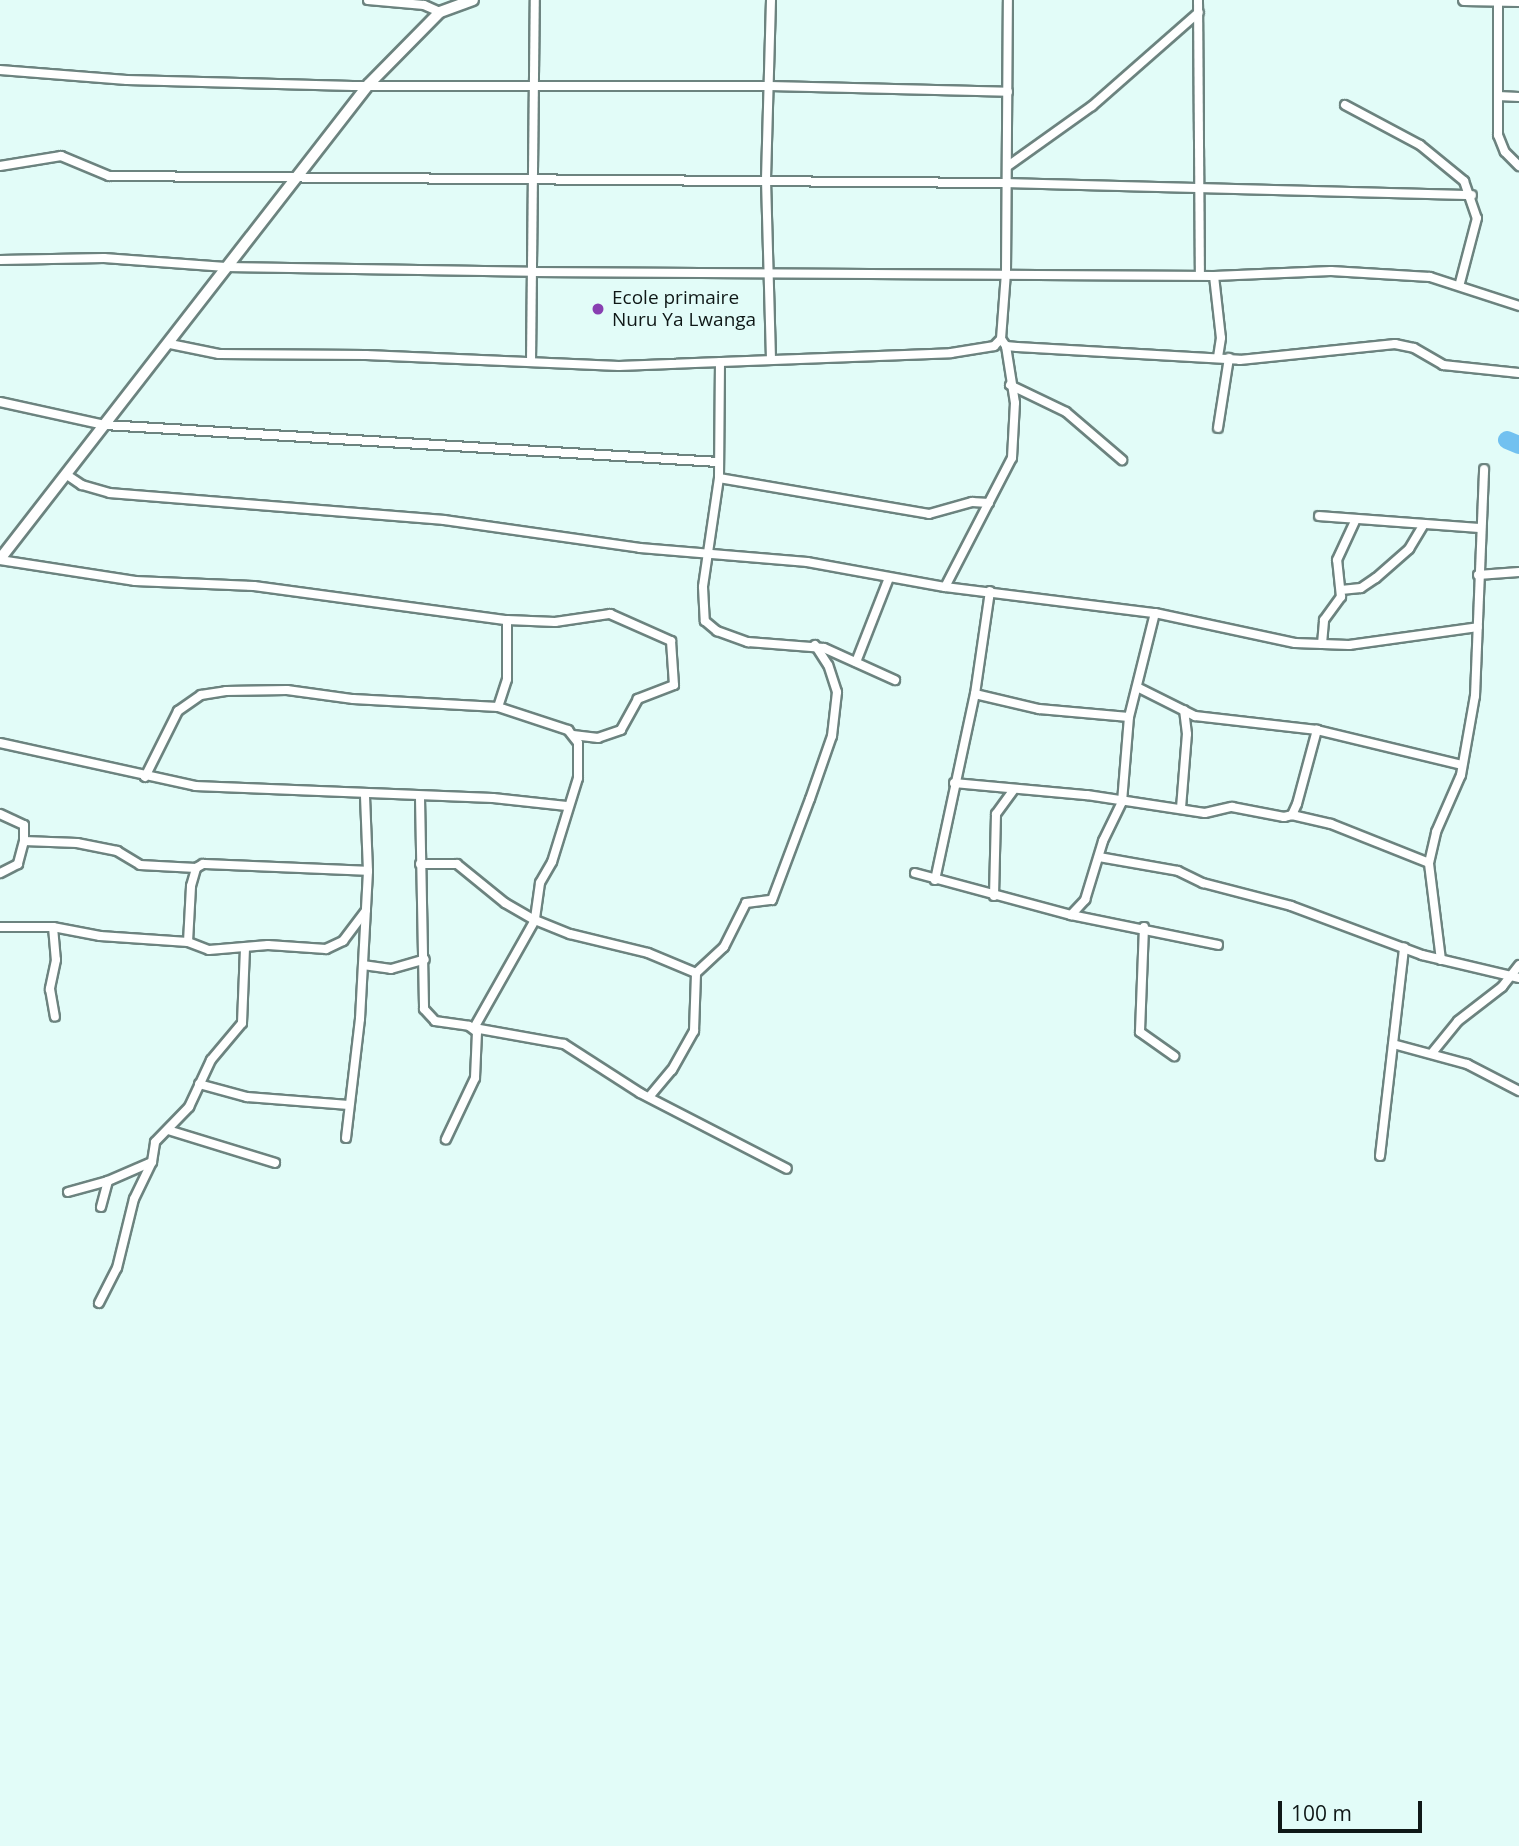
<!DOCTYPE html>
<html>
<head>
<meta charset="utf-8">
<style>
  body { margin:0 }
  #map { position:relative; width:1519px; height:1846px; overflow:hidden; background:#e2fcf8; font-family:"Open Sans",sans-serif }
  div>[style] { position:absolute }
  [style*='--x'] { left:calc(var(--x)*1px); top:calc(var(--y)*1px); width:calc(var(--w)*1px); rotate:calc(var(--a)*1deg) }
  .river>* { height:18px; margin:-9px; padding:0 9px; transform-origin:9px; border-radius:9px; background:#72c1f0 }
  .roads { filter:drop-shadow(2px 0 #6c837f) drop-shadow(-2px 0 #6c837f) drop-shadow(0 2px #6c837f) drop-shadow(0 -2px #6c837f) }
  .minor>* { height:8px; margin:-4px; padding:0 4px; transform-origin:4px; border-radius:4px; background:#fff }
  .tertiary>* { height:10px; margin:-5px; padding:0 5px; transform-origin:5px; border-radius:5px; background:#fff }
  .dots>* { width:19px; height:19px; translate:-50% -50%; box-sizing:border-box; border:4px solid #e2fcf8; border-radius:50% }
  span { translate:-50% -50%; white-space:nowrap; text-align:center; line-height:1.15; -webkit-text-stroke:5px #e2fcf8; paint-order:stroke }
  .poi-label { font-size:19px; color:#0f1817 }
  .left { translate:0 -50%; text-align:left }
  .scale { position:absolute; left:1278px; top:1801px; width:144px; height:32px; box-sizing:border-box; border:4px solid #0f1817; border-top:0; padding-left:9px; font-size:21px; line-height:24px; white-space:nowrap; color:#0f1817; -webkit-text-stroke:5px #e2fcf8; paint-order:stroke }
</style>
</head>
<body>
<div id="map">
  <div class="river">
    <i style="--x:1507;--y:440;--w:13;--a:23"></i>
  </div>
  <div class="roads">
    <div class="minor">
      <i style="--x:368;--y:0;--w:56;--a:5.1"></i>
      <i style="--x:424;--y:5;--w:17;--a:24"></i>
      <i style="--x:771;--y:0;--w:180;--a:91.6"></i>
      <i style="--x:766;--y:180;--w:177;--a:88.4"></i>
      <i style="--x:1198;--y:0;--w:275;--a:89.6"></i>
      <i style="--x:1498;--y:0;--w:135;--a:90"></i>
      <i style="--x:1498;--y:135;--w:18;--a:68"></i>
      <i style="--x:1505;--y:152;--w:20;--a:45"></i>
      <i style="--x:0;--y:70;--w:127;--a:4.5"></i>
      <i style="--x:127;--y:80;--w:226;--a:1.5"></i>
      <i style="--x:353;--y:86;--w:417;--a:0"></i>
      <i style="--x:770;--y:86;--w:238;--a:1.4"></i>
      <i style="--x:1498;--y:96;--w:21;--a:3"></i>
      <i style="--x:1345;--y:105;--w:85;--a:28.1"></i>
      <i style="--x:1420;--y:145;--w:57;--a:39.3"></i>
      <i style="--x:1464;--y:181;--w:39;--a:71"></i>
      <i style="--x:1477;--y:218;--w:67;--a:104.7"></i>
      <i style="--x:0;--y:166;--w:62;--a:-9.3"></i>
      <i style="--x:61;--y:156;--w:52;--a:22.6"></i>
      <i style="--x:109;--y:176;--w:899;--a:0.45"></i>
      <i style="--x:1008;--y:183;--w:464;--a:1.5"></i>
      <i style="--x:1008;--y:166;--w:103;--a:-35.5"></i>
      <i style="--x:1092;--y:106;--w:142;--a:-41.3"></i>
      <i style="--x:0;--y:260;--w:104;--a:-1.1"></i>
      <i style="--x:104;--y:258;--w:122;--a:4.2"></i>
      <i style="--x:226;--y:267;--w:306;--a:0.9"></i>
      <i style="--x:532;--y:272;--w:682;--a:0.34"></i>
      <i style="--x:1214;--y:276;--w:117;--a:-2.4"></i>
      <i style="--x:1331;--y:271;--w:99;--a:3.5"></i>
      <i style="--x:1430;--y:277;--w:94;--a:18"></i>
      <i style="--x:1214;--y:276;--w:62;--a:83.6"></i>
      <i style="--x:1221;--y:338;--w:19;--a:99"></i>
      <i style="--x:1001;--y:339;--w:9;--a:54"></i>
      <i style="--x:1006;--y:346;--w:11;--a:5"></i>
      <i style="--x:1017;--y:347;--w:223;--a:3.3"></i>
      <i style="--x:1240;--y:360;--w:156;--a:-5.9"></i>
      <i style="--x:1395;--y:344;--w:19;--a:12"></i>
      <i style="--x:1414;--y:348;--w:34;--a:30"></i>
      <i style="--x:1443;--y:365;--w:76;--a:6"></i>
      <i style="--x:170;--y:344;--w:50;--a:11.5"></i>
      <i style="--x:219;--y:354;--w:147;--a:0.4"></i>
      <i style="--x:366;--y:355;--w:253;--a:2.5"></i>
      <i style="--x:619;--y:366;--w:332;--a:-2.2"></i>
      <i style="--x:951;--y:353;--w:44;--a:-9.2"></i>
      <i style="--x:994;--y:346;--w:10;--a:-45"></i>
      <i style="--x:1001;--y:339;--w:67;--a:-85.7"></i>
      <i style="--x:1006;--y:272;--w:272;--a:-89.6"></i>
      <i style="--x:531;--y:362;--w:362;--a:-89.4"></i>
      <i style="--x:720;--y:362;--w:116;--a:90.5"></i>
      <i style="--x:719;--y:478;--w:110;--a:98.4"></i>
      <i style="--x:703;--y:587;--w:34;--a:87"></i>
      <i style="--x:705;--y:621;--w:16;--a:40"></i>
      <i style="--x:717;--y:631;--w:33;--a:20"></i>
      <i style="--x:748;--y:642;--w:76;--a:4.5"></i>
      <i style="--x:824;--y:648;--w:78;--a:24.3"></i>
      <i style="--x:1010;--y:385;--w:62;--a:25.7"></i>
      <i style="--x:1066;--y:412;--w:74;--a:40.6"></i>
      <i style="--x:0;--y:402;--w:107;--a:12.4"></i>
      <i style="--x:105;--y:425;--w:615;--a:3.45"></i>
      <i style="--x:1218;--y:428;--w:71;--a:-81.1"></i>
      <i style="--x:67;--y:475;--w:18;--a:34"></i>
      <i style="--x:82;--y:485;--w:29;--a:16"></i>
      <i style="--x:110;--y:493;--w:335;--a:4.6"></i>
      <i style="--x:444;--y:520;--w:198;--a:8.1"></i>
      <i style="--x:640;--y:548;--w:168;--a:4.8"></i>
      <i style="--x:807;--y:562;--w:140;--a:10.3"></i>
      <i style="--x:945;--y:587;--w:212;--a:7.1"></i>
      <i style="--x:1155;--y:613;--w:143;--a:12.1"></i>
      <i style="--x:1295;--y:643;--w:54;--a:2.1"></i>
      <i style="--x:1349;--y:645;--w:130;--a:-7.9"></i>
      <i style="--x:719;--y:478;--w:213;--a:9.7"></i>
      <i style="--x:929;--y:514;--w:45;--a:-15.6"></i>
      <i style="--x:972;--y:502;--w:17;--a:3"></i>
      <i style="--x:1319;--y:516;--w:160;--a:4.3"></i>
      <i style="--x:0;--y:560;--w:137;--a:8.8"></i>
      <i style="--x:135;--y:581;--w:119;--a:2.4"></i>
      <i style="--x:254;--y:586;--w:255;--a:7.7"></i>
      <i style="--x:507;--y:620;--w:48;--a:2.4"></i>
      <i style="--x:555;--y:622;--w:56;--a:-8.3"></i>
      <i style="--x:610;--y:614;--w:67;--a:23.9"></i>
      <i style="--x:671;--y:641;--w:44;--a:86.1"></i>
      <i style="--x:674;--y:685;--w:39;--a:159"></i>
      <i style="--x:638;--y:699;--w:35;--a:119"></i>
      <i style="--x:621;--y:730;--w:24;--a:161"></i>
      <i style="--x:598;--y:738;--w:25;--a:-173"></i>
      <i style="--x:1478;--y:575;--w:41;--a:-4.2"></i>
      <i style="--x:945;--y:587;--w:145;--a:-62.6"></i>
      <i style="--x:1012;--y:458;--w:55;--a:-86.9"></i>
      <i style="--x:1015;--y:403;--w:58;--a:-99"></i>
      <i style="--x:1341;--y:590;--w:20;--a:-6"></i>
      <i style="--x:1361;--y:588;--w:18;--a:-34"></i>
      <i style="--x:1376;--y:578;--w:44;--a:-41.3"></i>
      <i style="--x:1409;--y:549;--w:29;--a:-59"></i>
      <i style="--x:1322;--y:644;--w:24;--a:-85"></i>
      <i style="--x:1324;--y:620;--w:29;--a:-54"></i>
      <i style="--x:1341;--y:597;--w:37;--a:-96"></i>
      <i style="--x:1337;--y:560;--w:45;--a:-65.1"></i>
      <i style="--x:856;--y:662;--w:90;--a:-68.6"></i>
      <i style="--x:1137;--y:687;--w:65;--a:26.6"></i>
      <i style="--x:1195;--y:716;--w:123;--a:6.5"></i>
      <i style="--x:1317;--y:730;--w:149;--a:13.6"></i>
      <i style="--x:975;--y:694;--w:66;--a:13.2"></i>
      <i style="--x:1039;--y:709;--w:90;--a:5.1"></i>
      <i style="--x:498;--y:707;--w:29;--a:-72"></i>
      <i style="--x:507;--y:679;--w:59;--a:-90"></i>
      <i style="--x:0;--y:743;--w:200;--a:12.4"></i>
      <i style="--x:195;--y:786;--w:298;--a:2.3"></i>
      <i style="--x:493;--y:798;--w:74;--a:6.2"></i>
      <i style="--x:145;--y:777;--w:74;--a:-63.4"></i>
      <i style="--x:178;--y:711;--w:28;--a:-35"></i>
      <i style="--x:201;--y:695;--w:25;--a:-9"></i>
      <i style="--x:226;--y:691;--w:61;--a:-0.9"></i>
      <i style="--x:287;--y:690;--w:67;--a:7.8"></i>
      <i style="--x:353;--y:699;--w:145;--a:3.2"></i>
      <i style="--x:498;--y:707;--w:74;--a:18.2"></i>
      <i style="--x:568;--y:730;--w:16;--a:52"></i>
      <i style="--x:578;--y:743;--w:35;--a:90"></i>
      <i style="--x:578;--y:778;--w:88;--a:107.2"></i>
      <i style="--x:552;--y:862;--w:24;--a:120"></i>
      <i style="--x:540;--y:883;--w:37;--a:98"></i>
      <i style="--x:535;--y:920;--w:124;--a:119.5"></i>
      <i style="--x:474;--y:1028;--w:91;--a:10.1"></i>
      <i style="--x:564;--y:1044;--w:90;--a:32.8"></i>
      <i style="--x:640;--y:1093;--w:165;--a:27.3"></i>
      <i style="--x:954;--y:783;--w:134;--a:5.2"></i>
      <i style="--x:1087;--y:795;--w:119;--a:8.7"></i>
      <i style="--x:1205;--y:813;--w:28;--a:-13"></i>
      <i style="--x:1232;--y:807;--w:53;--a:10.9"></i>
      <i style="--x:1284;--y:817;--w:8;--a:-14"></i>
      <i style="--x:1292;--y:815;--w:12;--a:-66"></i>
      <i style="--x:1297;--y:804;--w:77;--a:-74.9"></i>
      <i style="--x:420;--y:798;--w:211;--a:88.9"></i>
      <i style="--x:424;--y:1009;--w:16;--a:47"></i>
      <i style="--x:435;--y:1021;--w:34;--a:8"></i>
      <i style="--x:469;--y:1026;--w:10;--a:37"></i>
      <i style="--x:477;--y:1032;--w:46;--a:92.5"></i>
      <i style="--x:475;--y:1078;--w:68;--a:115.4"></i>
      <i style="--x:1181;--y:808;--w:74;--a:-85.4"></i>
      <i style="--x:1187;--y:734;--w:24;--a:-97"></i>
      <i style="--x:0;--y:814;--w:26;--a:25"></i>
      <i style="--x:24;--y:825;--w:16;--a:90"></i>
      <i style="--x:24;--y:841;--w:24;--a:105"></i>
      <i style="--x:18;--y:864;--w:20;--a:153"></i>
      <i style="--x:1292;--y:815;--w:40;--a:13"></i>
      <i style="--x:1331;--y:824;--w:105;--a:21.7"></i>
      <i style="--x:24;--y:841;--w:53;--a:2.2"></i>
      <i style="--x:77;--y:843;--w:41;--a:11.3"></i>
      <i style="--x:117;--y:851;--w:27;--a:31"></i>
      <i style="--x:140;--y:865;--w:56;--a:3.1"></i>
      <i style="--x:1099;--y:857;--w:80;--a:10"></i>
      <i style="--x:1178;--y:871;--w:28;--a:26"></i>
      <i style="--x:1203;--y:883;--w:91;--a:14.6"></i>
      <i style="--x:1291;--y:906;--w:140;--a:20.5"></i>
      <i style="--x:1422;--y:955;--w:100;--a:13.3"></i>
      <i style="--x:420;--y:864;--w:37;--a:0"></i>
      <i style="--x:457;--y:864;--w:62;--a:39.1"></i>
      <i style="--x:505;--y:903;--w:34;--a:30"></i>
      <i style="--x:535;--y:920;--w:38;--a:22"></i>
      <i style="--x:570;--y:934;--w:80;--a:13.7"></i>
      <i style="--x:648;--y:953;--w:52;--a:22.6"></i>
      <i style="--x:915;--y:873;--w:162;--a:15.1"></i>
      <i style="--x:1071;--y:915;--w:150;--a:11.5"></i>
      <i style="--x:935;--y:880;--w:190;--a:-77.9"></i>
      <i style="--x:975;--y:694;--w:104;--a:-81.7"></i>
      <i style="--x:994;--y:896;--w:82;--a:-88.6"></i>
      <i style="--x:996;--y:814;--w:29;--a:-54"></i>
      <i style="--x:1071;--y:915;--w:21;--a:-47"></i>
      <i style="--x:1085;--y:900;--w:62;--a:-73"></i>
      <i style="--x:1103;--y:841;--w:43;--a:-64"></i>
      <i style="--x:1122;--y:802;--w:85;--a:-85.3"></i>
      <i style="--x:1129;--y:717;--w:107;--a:-76"></i>
      <i style="--x:0;--y:927;--w:53;--a:0"></i>
      <i style="--x:53;--y:927;--w:48;--a:10.8"></i>
      <i style="--x:100;--y:936;--w:88;--a:3.9"></i>
      <i style="--x:188;--y:942;--w:56;--a:-86.9"></i>
      <i style="--x:191;--y:886;--w:19;--a:-74"></i>
      <i style="--x:196;--y:868;--w:8;--a:-30"></i>
      <i style="--x:203;--y:864;--w:165;--a:2.4"></i>
      <i style="--x:53;--y:927;--w:33;--a:85"></i>
      <i style="--x:56;--y:960;--w:30;--a:102"></i>
      <i style="--x:50;--y:989;--w:28;--a:80"></i>
      <i style="--x:1144;--y:927;--w:105;--a:92.2"></i>
      <i style="--x:1140;--y:1032;--w:42;--a:35.2"></i>
      <i style="--x:188;--y:942;--w:22;--a:21"></i>
      <i style="--x:209;--y:950;--w:59;--a:-4.8"></i>
      <i style="--x:268;--y:945;--w:58;--a:3.9"></i>
      <i style="--x:326;--y:949;--w:19;--a:-25"></i>
      <i style="--x:343;--y:941;--w:38;--a:-53"></i>
      <i style="--x:1441;--y:960;--w:98;--a:-97.1"></i>
      <i style="--x:1429;--y:863;--w:32;--a:-77"></i>
      <i style="--x:1436;--y:832;--w:62;--a:-66.3"></i>
      <i style="--x:1461;--y:775;--w:80;--a:-80"></i>
      <i style="--x:1475;--y:696;--w:227;--a:-87.7"></i>
      <i style="--x:363;--y:965;--w:28;--a:8"></i>
      <i style="--x:391;--y:969;--w:35;--a:-16"></i>
      <i style="--x:1393;--y:1044;--w:77;--a:15.1"></i>
      <i style="--x:1467;--y:1064;--w:59;--a:27.4"></i>
      <i style="--x:1432;--y:1053;--w:41;--a:-50.9"></i>
      <i style="--x:1458;--y:1021;--w:56;--a:-37.7"></i>
      <i style="--x:1502;--y:987;--w:28;--a:-52"></i>
      <i style="--x:199;--y:1084;--w:50;--a:15.2"></i>
      <i style="--x:247;--y:1097;--w:102;--a:4.5"></i>
      <i style="--x:649;--y:1097;--w:35;--a:-50"></i>
      <i style="--x:672;--y:1070;--w:45;--a:-60.6"></i>
      <i style="--x:694;--y:1031;--w:58;--a:-88"></i>
      <i style="--x:696;--y:973;--w:38;--a:-43"></i>
      <i style="--x:724;--y:947;--w:49;--a:-63.4"></i>
      <i style="--x:746;--y:903;--w:26;--a:-7"></i>
      <i style="--x:772;--y:900;--w:108;--a:-69.4"></i>
      <i style="--x:810;--y:799;--w:67;--a:-70.8"></i>
      <i style="--x:832;--y:736;--w:44;--a:-83.5"></i>
      <i style="--x:837;--y:692;--w:28;--a:-108"></i>
      <i style="--x:828;--y:665;--w:24;--a:-123"></i>
      <i style="--x:168;--y:1130;--w:112;--a:17.1"></i>
      <i style="--x:346;--y:1138;--w:120;--a:-83.3"></i>
      <i style="--x:360;--y:1019;--w:148;--a:-86.9"></i>
      <i style="--x:368;--y:871;--w:76;--a:-92.3"></i>
      <i style="--x:1380;--y:1156;--w:210;--a:-83.4"></i>
      <i style="--x:68;--y:1192;--w:41;--a:-15.4"></i>
      <i style="--x:101;--y:1207;--w:27;--a:-75"></i>
      <i style="--x:108;--y:1181;--w:48;--a:-23.4"></i>
      <i style="--x:99;--y:1303;--w:39;--a:-63"></i>
      <i style="--x:117;--y:1268;--w:71;--a:-76.2"></i>
      <i style="--x:134;--y:1199;--w:41;--a:-64.1"></i>
      <i style="--x:152;--y:1162;--w:20;--a:-81"></i>
      <i style="--x:155;--y:1142;--w:49;--a:-45.8"></i>
      <i style="--x:189;--y:1107;--w:52;--a:-64.9"></i>
      <i style="--x:211;--y:1060;--w:48;--a:-50"></i>
      <i style="--x:242;--y:1023;--w:75;--a:-87.7"></i>
    </div>
    <div class="tertiary">
      <i style="--x:1464;--y:0;--w:55;--a:1"></i>
      <i style="--x:0;--y:559;--w:601;--a:-52.16"></i>
      <i style="--x:369;--y:84;--w:101;--a:-45.4"></i>
      <i style="--x:440;--y:12;--w:35;--a:-20"></i>
    </div>
  </div>
  <div class="dots">
    <i style="left:598px;top:309px;background:#883fb1"></i>
  </div>
  <div class="poi-label">
    <span class="left" style="left:612px;top:309px">Ecole primaire<br>Nuru Ya Lwanga</span>
  </div>
  <div class="scale">100 m</div>
</div>
</body>
</html>
